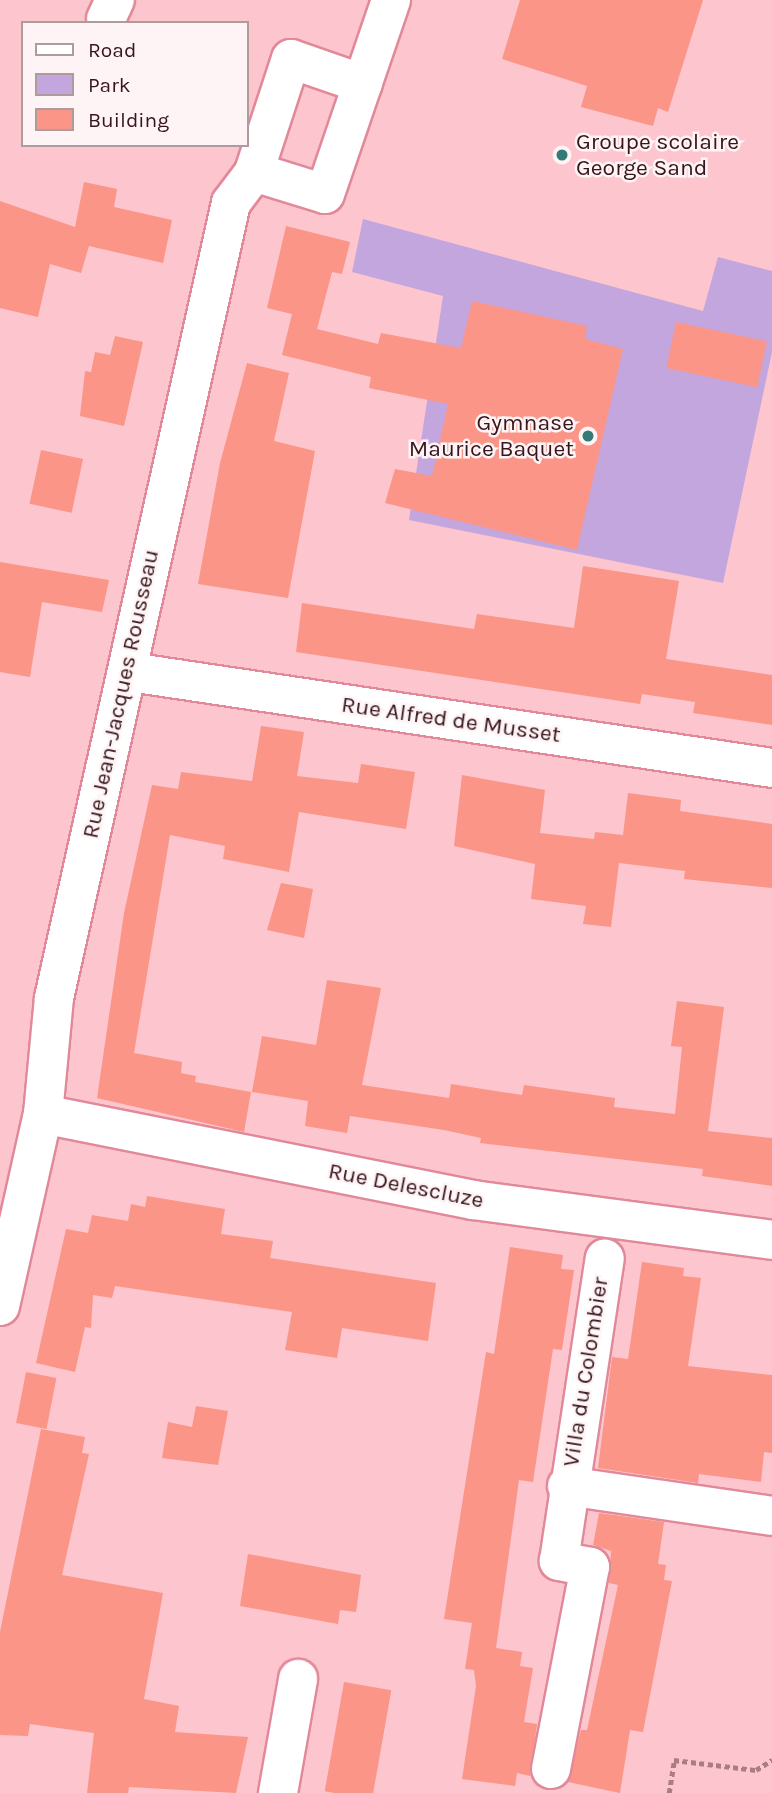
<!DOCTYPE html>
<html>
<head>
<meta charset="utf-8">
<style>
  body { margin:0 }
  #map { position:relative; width:772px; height:1793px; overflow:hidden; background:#fdc5cd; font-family:Karla,sans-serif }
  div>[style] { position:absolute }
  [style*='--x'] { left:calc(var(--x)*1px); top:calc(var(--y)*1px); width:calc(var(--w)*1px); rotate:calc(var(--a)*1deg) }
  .green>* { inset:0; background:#c4a6df }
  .building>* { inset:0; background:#fb9587; transform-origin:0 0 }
  .path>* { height:4.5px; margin-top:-2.25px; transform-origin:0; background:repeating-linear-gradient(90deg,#ab7c84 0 5px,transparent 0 8.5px) }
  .roads { filter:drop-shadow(2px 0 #e18999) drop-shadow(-2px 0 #e18999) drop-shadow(0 2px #e18999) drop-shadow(0 -2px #e18999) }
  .minor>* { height:38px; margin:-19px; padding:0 19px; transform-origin:19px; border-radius:19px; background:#fff }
  .dots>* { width:19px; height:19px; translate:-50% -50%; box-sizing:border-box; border:4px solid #fef4f5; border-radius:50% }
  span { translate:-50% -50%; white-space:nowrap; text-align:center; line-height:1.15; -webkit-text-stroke:5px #fef4f5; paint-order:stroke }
  .poi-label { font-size:23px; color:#37151c }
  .left { translate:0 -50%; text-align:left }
  .right { translate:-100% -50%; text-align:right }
  .street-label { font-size:23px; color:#37151c }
  .legend { position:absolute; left:21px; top:21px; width:228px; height:126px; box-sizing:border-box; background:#fef4f5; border:2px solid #ae9b9e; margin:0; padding:9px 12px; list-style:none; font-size:21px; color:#37151c }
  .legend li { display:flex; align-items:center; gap:14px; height:35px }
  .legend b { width:35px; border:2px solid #ae9b9e }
</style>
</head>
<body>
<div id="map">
  <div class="green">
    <i style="clip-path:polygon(363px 219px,703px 311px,718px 257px,772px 271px,772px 352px,723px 583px,409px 520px,443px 296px,352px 272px)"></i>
  </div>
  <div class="building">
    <i style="clip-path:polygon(520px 0,703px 0,668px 112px,658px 108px,653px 126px,581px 107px,587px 86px,502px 59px)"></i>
    <i style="clip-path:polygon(84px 182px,117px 189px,114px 207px,172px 220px,163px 263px,89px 246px,81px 273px,50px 264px,38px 317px,0 308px,0 201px,75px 227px)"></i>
    <i style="clip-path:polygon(286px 226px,350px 242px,342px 274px,332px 272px,317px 329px,378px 344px,381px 333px,461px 348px,472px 301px,587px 326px,585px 339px,623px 349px,577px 550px,385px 503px,395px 469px,432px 476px,448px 404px,369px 388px,371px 377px,282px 355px,292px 314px,267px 308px)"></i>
    <i style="left:676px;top:322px;width:93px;height:47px;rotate:12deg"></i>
    <i style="clip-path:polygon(115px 336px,143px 342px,124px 426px,80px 416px,85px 371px,91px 372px,95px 352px,110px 355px)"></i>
    <i style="clip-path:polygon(247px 363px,289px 373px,274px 441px,315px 451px,288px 598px,198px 584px,220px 463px)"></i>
    <i style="left:41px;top:450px;width:43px;height:55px;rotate:12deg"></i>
    <i style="clip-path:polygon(0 562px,109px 580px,102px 612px,42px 602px,30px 677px,0 672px)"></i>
    <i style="clip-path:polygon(583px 566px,679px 581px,666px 659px,772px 675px,772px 725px,693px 713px,695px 702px,642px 694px,640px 704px,296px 652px,302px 603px,474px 629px,477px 614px,574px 628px)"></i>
    <i style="clip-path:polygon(261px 726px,304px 732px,297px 776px,358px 783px,361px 764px,415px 772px,406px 829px,299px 812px,289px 872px,223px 859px,225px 846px,170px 835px,134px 1053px,182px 1062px,181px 1073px,196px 1076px,195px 1082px,251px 1092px,244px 1132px,97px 1098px,124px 913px,152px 785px,178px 789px,181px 772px,252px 781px)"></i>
    <i style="clip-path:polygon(462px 775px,545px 790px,540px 833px,594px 839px,595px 832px,623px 835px,628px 793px,681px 800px,680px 811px,772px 824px,772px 888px,684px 879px,685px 871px,619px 863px,611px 927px,583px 924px,586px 906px,531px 899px,535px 864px,454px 846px)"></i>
    <i style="clip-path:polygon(281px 883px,313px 889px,304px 938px,267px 930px)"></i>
    <i style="clip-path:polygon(327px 980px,381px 988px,362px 1085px,449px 1098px,451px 1084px,522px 1095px,524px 1085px,615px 1098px,614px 1107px,675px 1114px,682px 1047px,671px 1046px,677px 1001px,724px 1007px,708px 1131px,772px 1138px,772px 1186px,702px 1176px,703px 1169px,480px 1143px,481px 1138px,444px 1130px,350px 1116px,347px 1133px,305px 1126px,308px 1101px,252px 1092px,262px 1036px,316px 1045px)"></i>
    <i style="clip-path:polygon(147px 1196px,225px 1209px,221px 1234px,273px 1241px,270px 1258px,436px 1283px,428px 1341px,342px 1328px,337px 1358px,285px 1350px,292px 1312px,115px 1286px,112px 1298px,93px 1295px,91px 1328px,85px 1327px,75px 1372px,36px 1363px,66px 1229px,88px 1233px,92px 1215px,128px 1221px,131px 1204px,145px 1207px)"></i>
    <i style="clip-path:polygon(510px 1247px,563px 1255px,561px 1269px,574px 1270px,562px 1350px,553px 1349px,533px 1482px,519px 1480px,496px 1648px,522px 1652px,520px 1666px,533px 1668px,524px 1722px,537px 1724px,530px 1776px,517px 1773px,515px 1786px,462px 1779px,476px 1686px,474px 1670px,465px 1669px,472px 1623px,444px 1619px,486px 1352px,494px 1354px)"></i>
    <i style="clip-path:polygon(642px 1262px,684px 1268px,683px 1276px,701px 1278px,688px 1366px,772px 1375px,772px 1453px,764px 1452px,761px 1482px,699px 1474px,698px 1483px,598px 1468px,612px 1357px,628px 1359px)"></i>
    <i style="left:26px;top:1372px;width:31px;height:52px;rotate:11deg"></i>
    <i style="clip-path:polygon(196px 1406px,228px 1411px,218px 1465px,162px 1458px,168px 1422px,192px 1427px)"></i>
    <i style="clip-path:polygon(41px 1429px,85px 1437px,82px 1453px,89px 1454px,62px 1575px,163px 1593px,144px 1699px,179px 1706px,175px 1732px,248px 1737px,236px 1793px,129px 1787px,128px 1793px,87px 1793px,94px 1733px,30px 1724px,28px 1736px,0 1735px,0 1632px)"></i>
    <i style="clip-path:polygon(599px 1513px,664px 1522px,658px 1564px,666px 1565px,664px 1580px,672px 1581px,643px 1732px,630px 1730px,620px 1793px,568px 1782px,581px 1730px,587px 1730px,618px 1585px,609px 1583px,611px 1551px,593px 1545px)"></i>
    <i style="clip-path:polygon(248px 1554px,361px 1575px,356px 1612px,340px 1610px,338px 1624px,240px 1606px)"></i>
    <i style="left:344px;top:1682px;width:48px;height:111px;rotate:10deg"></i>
  </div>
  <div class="path">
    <i style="--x:669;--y:1793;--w:33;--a:-81"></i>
    <i style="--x:674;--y:1760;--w:83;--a:7"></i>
    <i style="--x:756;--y:1770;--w:19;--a:-32"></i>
  </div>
  <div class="roads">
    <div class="minor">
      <i style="--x:106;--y:19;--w:21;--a:-65"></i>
      <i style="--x:254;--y:172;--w:74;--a:17.2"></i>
      <i style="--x:325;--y:194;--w:205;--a:-71.2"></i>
      <i style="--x:130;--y:672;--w:649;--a:8.5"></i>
      <i style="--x:43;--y:1114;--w:439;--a:11.3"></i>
      <i style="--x:473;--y:1200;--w:302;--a:7.6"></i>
      <i style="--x:0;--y:1306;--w:197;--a:-77.4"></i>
      <i style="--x:43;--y:1114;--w:117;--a:-84.6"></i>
      <i style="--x:54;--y:998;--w:814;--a:-77.45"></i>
      <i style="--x:231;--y:203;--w:39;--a:-53"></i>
      <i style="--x:254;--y:172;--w:119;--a:-71.9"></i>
      <i style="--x:291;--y:59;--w:76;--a:19.1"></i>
      <i style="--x:567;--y:1486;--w:207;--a:8.3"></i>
      <i style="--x:551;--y:1769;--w:206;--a:-79.1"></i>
      <i style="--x:590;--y:1567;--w:32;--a:-169"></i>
      <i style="--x:559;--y:1561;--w:306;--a:-81.4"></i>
      <i style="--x:278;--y:1793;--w:116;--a:-80"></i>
    </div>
  </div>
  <div class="dots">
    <i style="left:562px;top:155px;background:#347b76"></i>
    <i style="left:588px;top:436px;background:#347b76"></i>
  </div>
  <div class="poi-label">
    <span class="left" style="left:576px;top:155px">Groupe scolaire<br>George Sand</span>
    <span class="right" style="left:574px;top:436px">Gymnase<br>Maurice Baquet</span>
  </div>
  <div class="street-label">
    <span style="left:121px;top:694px;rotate:-78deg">Rue Jean-Jacques Rousseau</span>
    <span style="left:451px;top:720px;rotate:8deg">Rue Alfred de Musset</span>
    <span style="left:406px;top:1186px;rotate:11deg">Rue Delescluze</span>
    <span style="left:586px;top:1372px;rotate:-81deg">Villa du Colombier</span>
  </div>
  <ul class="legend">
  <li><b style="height:9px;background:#fff"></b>Road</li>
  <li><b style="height:19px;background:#c4a6df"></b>Park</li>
  <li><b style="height:19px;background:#fb9587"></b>Building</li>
  </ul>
</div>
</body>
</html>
